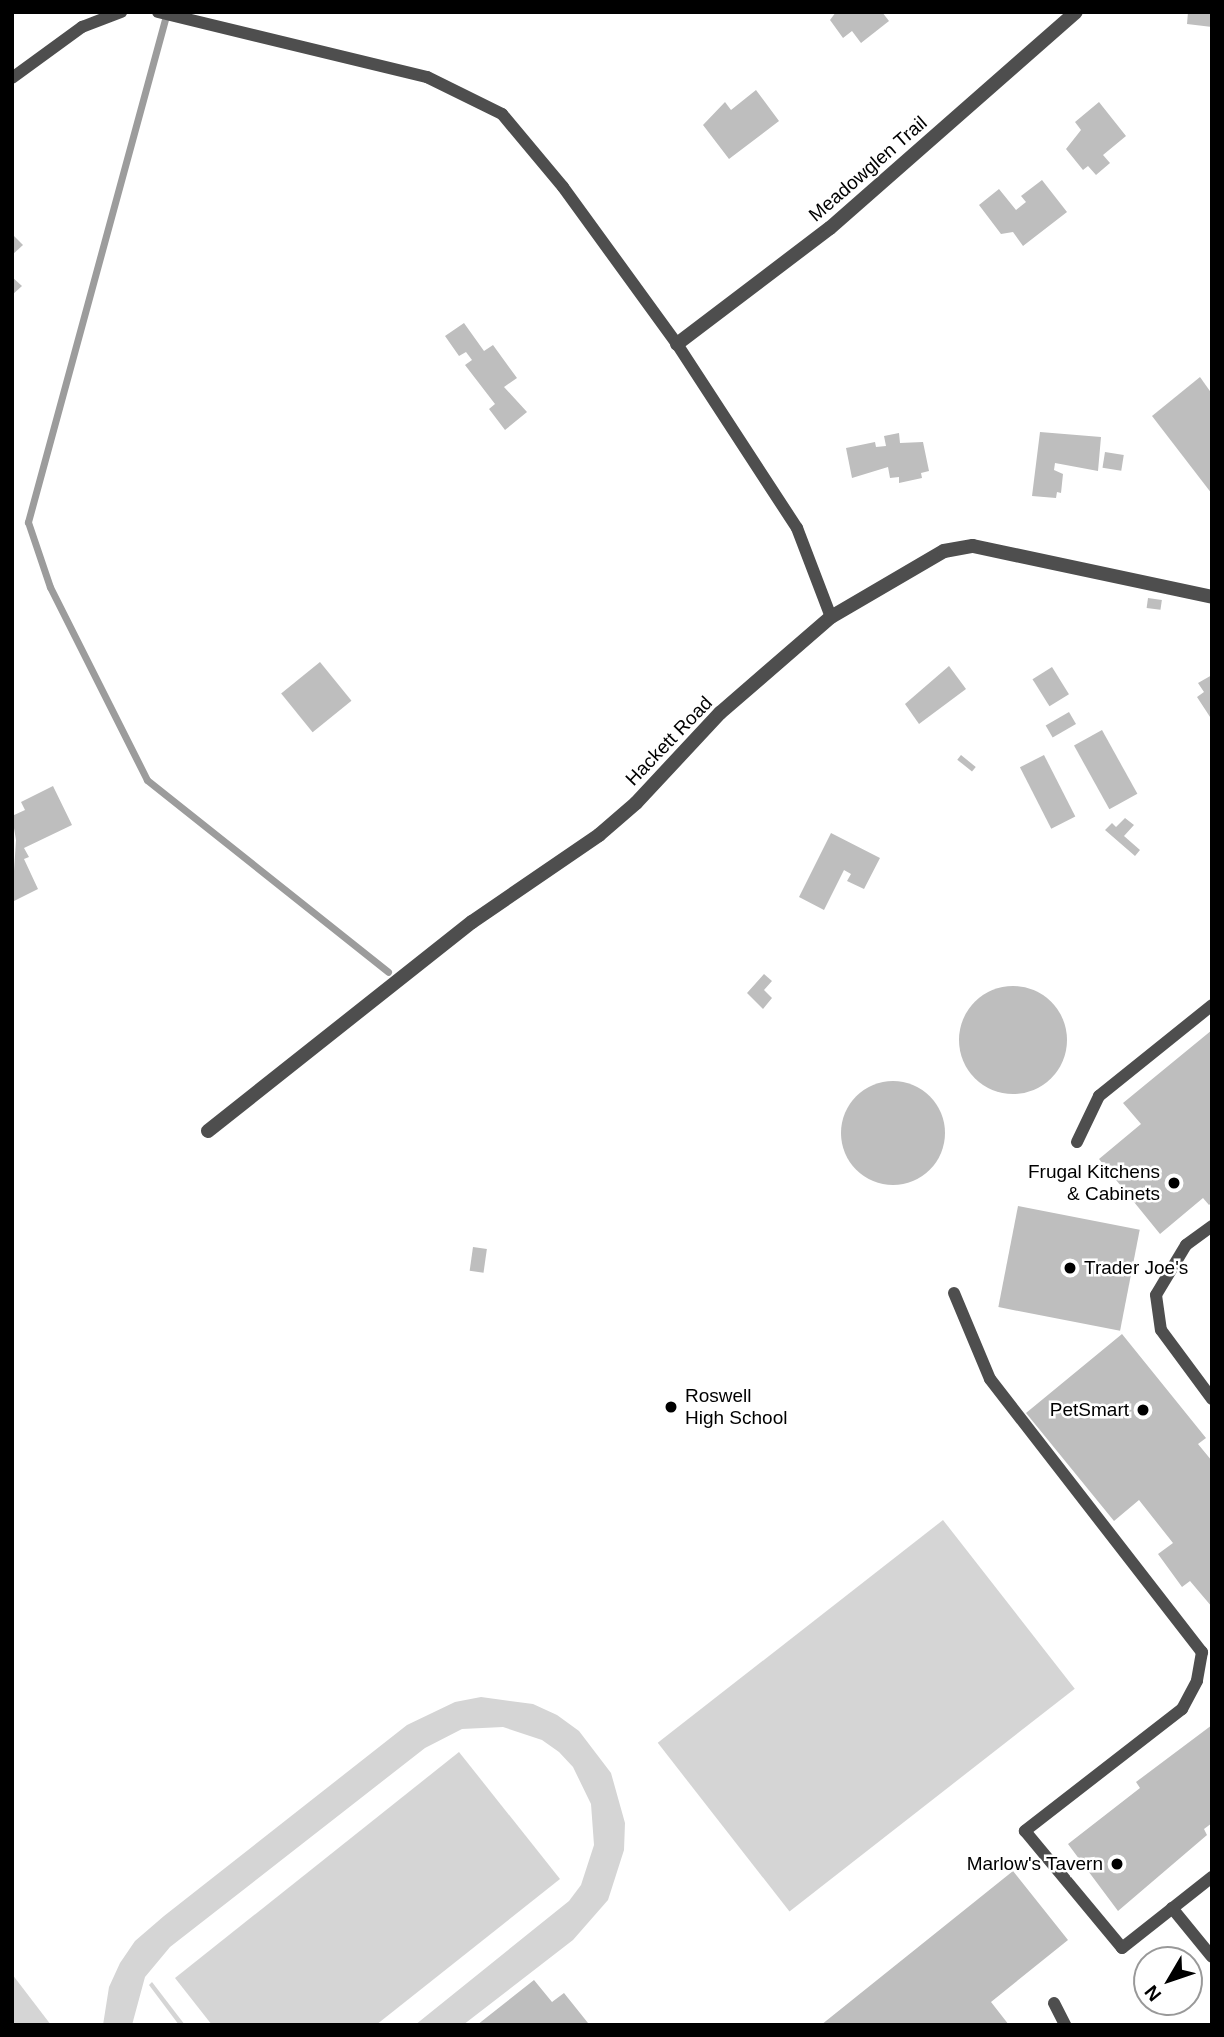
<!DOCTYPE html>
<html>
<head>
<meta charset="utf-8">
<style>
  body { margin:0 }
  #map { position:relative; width:1224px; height:2037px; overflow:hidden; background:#fff; font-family:Arial,sans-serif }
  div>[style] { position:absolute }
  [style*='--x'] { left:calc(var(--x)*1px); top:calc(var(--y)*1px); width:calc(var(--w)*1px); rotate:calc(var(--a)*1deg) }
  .green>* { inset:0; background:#d5d5d5; transform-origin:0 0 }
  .stream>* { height:7px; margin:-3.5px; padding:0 3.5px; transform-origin:3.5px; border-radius:3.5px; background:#9c9c9c }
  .building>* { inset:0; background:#bebebe; transform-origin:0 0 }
  .round { border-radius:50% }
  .lane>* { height:12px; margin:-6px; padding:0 6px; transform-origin:6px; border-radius:6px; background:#4e4e4e }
  .street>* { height:14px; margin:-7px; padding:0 7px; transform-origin:7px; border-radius:7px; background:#4e4e4e }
  .dots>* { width:19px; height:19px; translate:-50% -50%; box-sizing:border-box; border:4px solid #fff; border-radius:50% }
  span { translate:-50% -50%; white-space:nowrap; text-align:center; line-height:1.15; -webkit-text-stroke:5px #fff; paint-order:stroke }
  .street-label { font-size:19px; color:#000 }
  .poi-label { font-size:19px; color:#000 }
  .right { translate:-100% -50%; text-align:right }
  .left { translate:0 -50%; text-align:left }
  .frame { position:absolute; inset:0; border:14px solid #000; pointer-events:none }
  .north { position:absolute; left:1133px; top:1946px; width:70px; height:70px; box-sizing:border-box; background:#fff; border:2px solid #999; border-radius:50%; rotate:231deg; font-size:19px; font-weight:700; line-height:28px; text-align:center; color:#000 }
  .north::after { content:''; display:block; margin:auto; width:24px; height:32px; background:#000; clip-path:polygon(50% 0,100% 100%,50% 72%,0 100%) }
</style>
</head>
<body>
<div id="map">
  <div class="green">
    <i style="left:943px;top:1520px;width:214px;height:362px;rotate:52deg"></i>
    <i style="clip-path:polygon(481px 1697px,533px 1704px,557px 1715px,579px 1731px,611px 1773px,625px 1823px,624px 1850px,608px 1900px,573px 1940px,463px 2025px,415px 2025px,569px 1901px,581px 1885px,594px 1845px,591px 1804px,573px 1767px,559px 1752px,542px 1740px,503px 1727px,462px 1729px,425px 1748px,170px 1947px,145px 1977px,132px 2025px,103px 2025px,109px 1987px,120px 1963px,135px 1941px,164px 1916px,407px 1725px,455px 1702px)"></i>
    <i style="clip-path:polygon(459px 1752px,560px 1879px,376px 2025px,212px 2025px,175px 1978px)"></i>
    <i style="clip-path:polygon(12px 1974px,51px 2025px,12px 2025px)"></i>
    <i style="clip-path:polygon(152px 1982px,185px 2025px,179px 2025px,149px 1985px)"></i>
  </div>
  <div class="stream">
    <i style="--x:167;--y:12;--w:529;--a:105.25"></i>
    <i style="--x:28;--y:522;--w:69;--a:71.3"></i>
    <i style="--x:50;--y:587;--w:216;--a:63.3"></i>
    <i style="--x:147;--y:780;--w:308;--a:38.5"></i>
  </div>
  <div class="building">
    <i style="clip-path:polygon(836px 12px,882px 12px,889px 21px,861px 43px,852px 31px,843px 38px,830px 20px)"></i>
    <i style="clip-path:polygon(1188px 12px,1212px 12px,1212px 27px,1187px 24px)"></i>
    <i style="clip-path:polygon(756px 90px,779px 121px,729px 159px,703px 125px,725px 102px,731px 110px)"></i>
    <i style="clip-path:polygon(1099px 102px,1126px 136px,1103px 155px,1110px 163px,1096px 175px,1088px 166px,1083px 170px,1066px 149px,1081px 130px,1075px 122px)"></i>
    <i style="clip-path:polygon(1042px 180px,1067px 212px,1023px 246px,1013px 232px,1001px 234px,979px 205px,999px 189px,1016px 210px,1026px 202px,1021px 196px)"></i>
    <i style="clip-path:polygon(12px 234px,23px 245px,12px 255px)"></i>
    <i style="clip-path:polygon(12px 277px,22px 286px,12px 295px)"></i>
    <i style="clip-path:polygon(464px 323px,484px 351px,493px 345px,517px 378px,504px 387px,527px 412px,505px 430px,489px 409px,495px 404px,465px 365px,472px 360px,466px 352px,459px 356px,445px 336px)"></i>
    <i style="clip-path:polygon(1200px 377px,1212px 394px,1212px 494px,1152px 416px)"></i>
    <i style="clip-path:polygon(1040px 432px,1101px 437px,1098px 471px,1055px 463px,1054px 470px,1063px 474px,1061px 493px,1057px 492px,1056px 498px,1032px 496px)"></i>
    <i style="clip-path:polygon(899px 433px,900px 443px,923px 442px,929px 471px,921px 473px,922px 478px,899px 483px,899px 477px,890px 478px,888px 467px,852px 478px,846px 448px,875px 442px,876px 447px,886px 446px,884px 436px)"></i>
    <i style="left:1105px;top:452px;width:19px;height:16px;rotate:9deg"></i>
    <i style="left:1148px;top:598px;width:14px;height:10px;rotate:8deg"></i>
    <i style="left:320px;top:662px;width:50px;height:50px;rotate:51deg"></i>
    <i style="clip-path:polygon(949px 666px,966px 689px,919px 724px,905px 704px)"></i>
    <i style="left:1052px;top:667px;width:32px;height:23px;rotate:58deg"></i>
    <i style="clip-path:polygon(1212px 675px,1212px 720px,1197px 697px,1204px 692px,1198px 683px)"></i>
    <i style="left:1069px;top:712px;width:14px;height:27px;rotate:60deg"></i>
    <i style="left:1102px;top:730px;width:73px;height:32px;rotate:61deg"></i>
    <i style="left:961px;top:755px;width:19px;height:6px;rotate:39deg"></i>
    <i style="left:1044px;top:755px;width:69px;height:27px;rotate:63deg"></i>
    <i style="clip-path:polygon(53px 786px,72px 825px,24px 848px,29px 857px,24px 859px,38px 889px,12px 902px,16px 840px,12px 816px,25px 810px,21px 802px)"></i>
    <i style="clip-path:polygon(1125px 818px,1134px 825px,1124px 836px,1140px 850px,1135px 856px,1105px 830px,1112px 823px,1116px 827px)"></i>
    <i style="clip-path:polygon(831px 833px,880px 858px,864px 889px,847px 881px,851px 874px,844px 870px,824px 910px,799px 897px)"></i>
    <i style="clip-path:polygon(764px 974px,772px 981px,764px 990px,772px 998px,763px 1009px,747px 993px)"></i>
    <i class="round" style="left:959px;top:986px;width:108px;height:108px"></i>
    <i style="clip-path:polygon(1212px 1030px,1212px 1202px,1209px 1205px,1203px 1198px,1160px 1234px,1099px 1159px,1141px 1124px,1123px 1103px)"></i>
    <i class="round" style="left:841px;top:1081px;width:104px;height:104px"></i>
    <i style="left:1018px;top:1206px;width:124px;height:103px;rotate:11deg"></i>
    <i style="left:473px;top:1247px;width:14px;height:24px;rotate:8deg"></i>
    <i style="clip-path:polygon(1122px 1334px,1206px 1438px,1198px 1444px,1212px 1461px,1212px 1607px,1190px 1581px,1182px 1587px,1158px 1554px,1173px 1543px,1139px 1500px,1114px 1521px,1026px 1413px)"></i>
    <i style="clip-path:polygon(1212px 1725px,1212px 1823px,1204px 1829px,1207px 1835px,1118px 1911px,1068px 1844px,1140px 1788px,1136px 1782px)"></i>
    <i style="clip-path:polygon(1013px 1871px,1068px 1940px,991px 2002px,1009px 2025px,821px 2025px)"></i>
    <i style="clip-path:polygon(534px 1980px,552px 2002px,564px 1993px,588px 2023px,477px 2025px)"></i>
  </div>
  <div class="lane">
    <i style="--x:158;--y:12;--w:277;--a:13.6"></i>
    <i style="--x:427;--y:77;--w:84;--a:26.3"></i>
    <i style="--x:502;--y:114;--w:95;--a:50.1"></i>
    <i style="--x:563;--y:187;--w:194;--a:54"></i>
    <i style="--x:677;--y:344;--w:220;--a:56.9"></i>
    <i style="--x:797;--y:528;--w:95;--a:69.1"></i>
    <i style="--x:12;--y:78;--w:87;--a:-36.1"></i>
    <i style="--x:82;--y:27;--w:42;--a:-21"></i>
    <i style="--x:1077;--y:1142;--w:51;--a:-64.4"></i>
    <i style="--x:1099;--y:1096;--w:145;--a:-38.8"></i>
    <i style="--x:1212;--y:1226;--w:32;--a:144"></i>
    <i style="--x:1186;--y:1245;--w:58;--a:121"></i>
    <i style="--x:1156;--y:1295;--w:35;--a:82"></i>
    <i style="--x:1161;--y:1330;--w:86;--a:53.5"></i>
    <i style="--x:954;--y:1293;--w:93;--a:67.3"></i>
    <i style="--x:990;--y:1379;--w:346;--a:52.2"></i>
    <i style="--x:1202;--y:1652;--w:29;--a:100"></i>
    <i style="--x:1197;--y:1681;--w:32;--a:118"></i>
    <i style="--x:1182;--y:1709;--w:199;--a:142.2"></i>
    <i style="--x:1025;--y:1831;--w:152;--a:50.3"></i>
    <i style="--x:1122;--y:1948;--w:115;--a:-38.3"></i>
    <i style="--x:1172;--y:1908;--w:63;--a:50.8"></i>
    <i style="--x:1054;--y:2003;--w:25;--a:63"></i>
  </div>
  <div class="street">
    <i style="--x:677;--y:344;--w:192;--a:-37.2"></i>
    <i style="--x:830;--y:228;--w:327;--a:-41.3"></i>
    <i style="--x:208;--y:1131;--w:337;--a:-38.4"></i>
    <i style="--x:472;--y:922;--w:154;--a:-34.4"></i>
    <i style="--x:599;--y:835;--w:49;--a:-40.9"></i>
    <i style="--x:636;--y:803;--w:123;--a:-47"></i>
    <i style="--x:720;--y:713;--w:147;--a:-40.9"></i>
    <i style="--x:831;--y:617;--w:131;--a:-30.3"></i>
    <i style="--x:944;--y:551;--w:29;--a:-10"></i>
    <i style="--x:973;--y:546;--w:244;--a:12"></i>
  </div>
  <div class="dots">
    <i style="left:1174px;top:1183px;background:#000"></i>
    <i style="left:1070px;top:1268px;background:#000"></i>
    <i style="left:671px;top:1407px;background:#000"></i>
    <i style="left:1143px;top:1410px;background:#000"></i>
    <i style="left:1117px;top:1864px;background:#000"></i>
  </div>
  <div class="street-label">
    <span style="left:868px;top:169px;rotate:-41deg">Meadowglen Trail</span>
    <span style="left:669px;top:741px;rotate:-46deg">Hackett Road</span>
  </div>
  <div class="poi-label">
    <span class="right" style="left:1160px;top:1183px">Frugal Kitchens<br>&amp; Cabinets</span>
    <span class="left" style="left:1084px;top:1268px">Trader Joe's</span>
    <span class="left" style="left:685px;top:1407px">Roswell<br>High School</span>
    <span class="right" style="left:1129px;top:1410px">PetSmart</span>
    <span class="right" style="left:1103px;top:1864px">Marlow's Tavern</span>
  </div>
  <div class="frame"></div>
  <div class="north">N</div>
</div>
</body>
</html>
